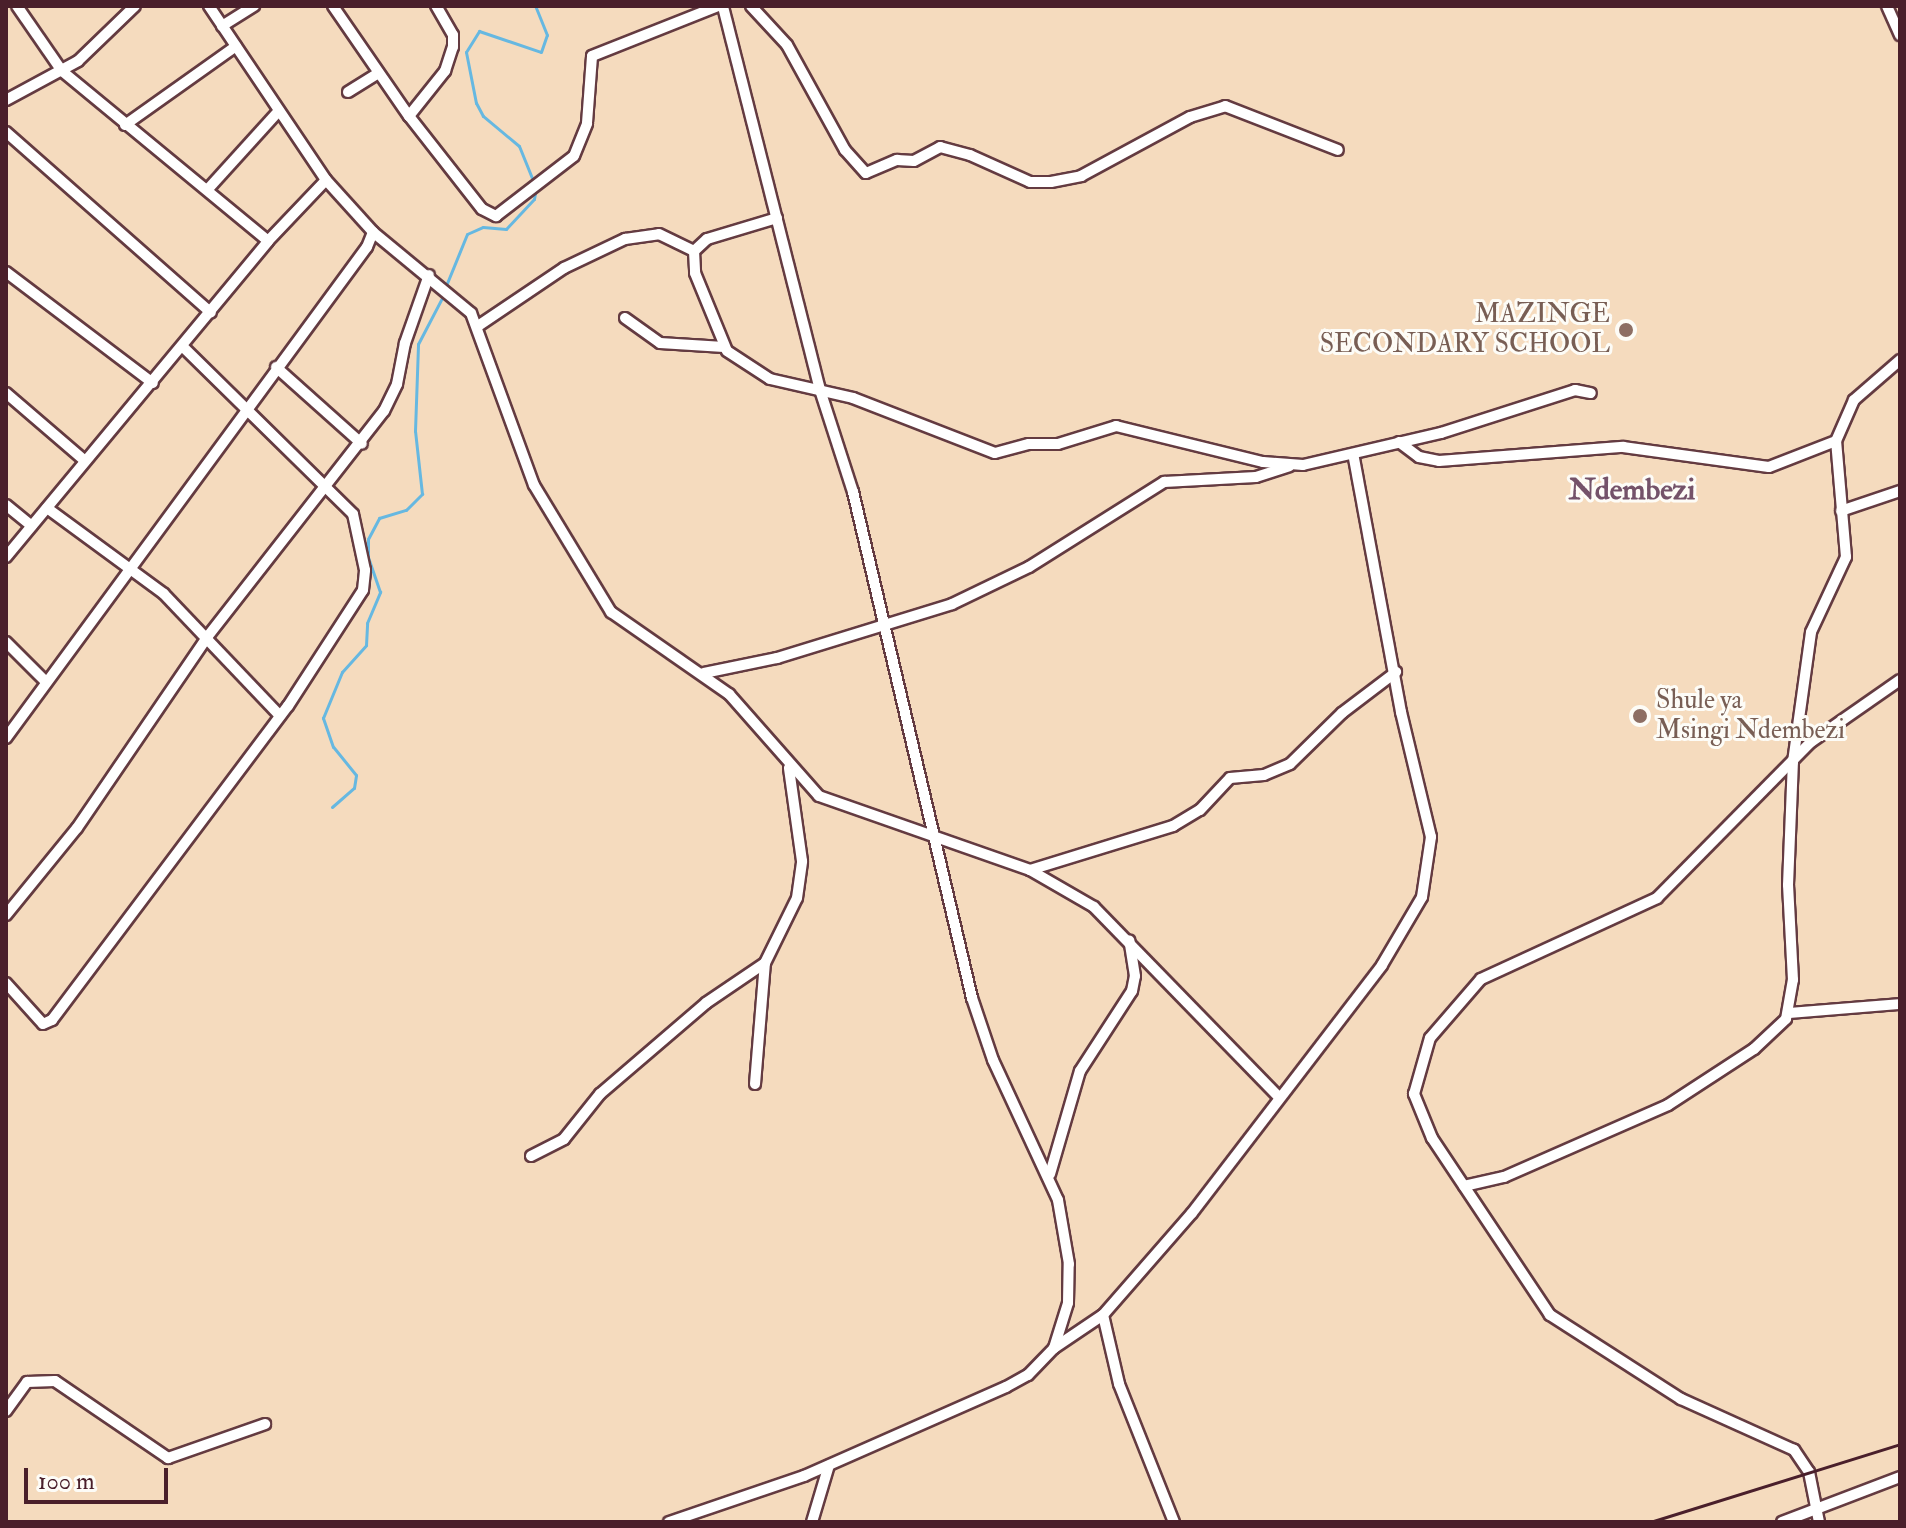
<!DOCTYPE html>
<html>
<head>
<meta charset="utf-8">
<style>
  body { margin:0 }
  #map { position:relative; width:1906px; height:1528px; overflow:hidden; background:#f5dbbe; font-family:"IM FELL Double Pica",serif }
  div>[style] { position:absolute }
  [style*='--x'] { left:calc(var(--x)*1px); top:calc(var(--y)*1px); width:calc(var(--w)*1px); rotate:calc(var(--a)*1deg) }
  .stream>* { height:3px; margin:-1.5px; padding:0 1.5px; transform-origin:1.5px; border-radius:1.5px; background:#66b8e1 }
  .roads { filter:drop-shadow(2px 0 #643b41) drop-shadow(-2px 0 #643b41) drop-shadow(0 2px #643b41) drop-shadow(0 -2px #643b41) }
  .minor>* { height:10px; margin:-5px; padding:0 5px; transform-origin:5px; border-radius:5px; background:#fff }
  .rail>* { height:3px; margin:-1.5px; padding:0 1.5px; transform-origin:1.5px; border-radius:1.5px; background:#4a1f2b }
  .dots>* { width:22px; height:22px; translate:-50% -50%; box-sizing:border-box; border:4px solid #fdfcf7; border-radius:50% }
  span { translate:-50% -50%; white-space:nowrap; text-align:center; line-height:1.15; -webkit-text-stroke:6px #fdfcf7; paint-order:stroke }
  .education-label { font-size:26px; color:#785e54 }
  .right { translate:-100% -50%; text-align:right }
  .left { translate:0 -50%; text-align:left }
  .quarter-label { font-size:30px; color:#745269; font-weight:700 }
  .frame { position:absolute; inset:0; border:8px solid #4a1f2b; pointer-events:none }
  .scale { position:absolute; left:24px; top:1468px; width:144px; height:36px; box-sizing:border-box; border:4px solid #4a1f2b; border-top:0; padding-left:10px; font-size:24px; line-height:28px; white-space:nowrap; color:#4a1f2b; -webkit-text-stroke:6px #fdfcf7; paint-order:stroke }
</style>
</head>
<body>
<div id="map">
  <div class="stream">
    <i style="--x:445;--y:288;--w:58;--a:-67.8"></i>
    <i style="--x:467;--y:234;--w:17;--a:-24"></i>
    <i style="--x:483;--y:227;--w:23;--a:5"></i>
    <i style="--x:506;--y:229;--w:41;--a:-47"></i>
    <i style="--x:534;--y:199;--w:11;--a:-80"></i>
    <i style="--x:536;--y:188;--w:45;--a:-112"></i>
    <i style="--x:519;--y:146;--w:47;--a:-140.2"></i>
    <i style="--x:483;--y:116;--w:15;--a:-118"></i>
    <i style="--x:476;--y:103;--w:52;--a:-101.1"></i>
    <i style="--x:466;--y:52;--w:25;--a:-58"></i>
    <i style="--x:479;--y:31;--w:65;--a:18.7"></i>
    <i style="--x:541;--y:52;--w:18;--a:-71"></i>
    <i style="--x:547;--y:35;--w:31;--a:-112"></i>
    <i style="--x:332;--y:807;--w:29;--a:-41"></i>
    <i style="--x:354;--y:788;--w:13;--a:-81"></i>
    <i style="--x:356;--y:775;--w:36;--a:-129"></i>
    <i style="--x:333;--y:747;--w:31;--a:-109"></i>
    <i style="--x:323;--y:718;--w:50;--a:-67.6"></i>
    <i style="--x:342;--y:672;--w:36;--a:-48"></i>
    <i style="--x:366;--y:645;--w:22;--a:-87"></i>
    <i style="--x:367;--y:623;--w:34;--a:-67"></i>
    <i style="--x:380;--y:592;--w:36;--a:-109"></i>
    <i style="--x:368;--y:558;--w:19;--a:-90"></i>
    <i style="--x:368;--y:539;--w:24;--a:-62"></i>
    <i style="--x:379;--y:518;--w:28;--a:-17"></i>
    <i style="--x:406;--y:510;--w:23;--a:-45"></i>
    <i style="--x:422;--y:494;--w:63;--a:-96.3"></i>
    <i style="--x:415;--y:431;--w:87;--a:-88"></i>
    <i style="--x:418;--y:344;--w:54;--a:-62.5"></i>
  </div>
  <div class="roads">
    <div class="minor">
      <i style="--x:17;--y:6;--w:79;--a:55.3"></i>
      <i style="--x:62;--y:71;--w:267;--a:39.5"></i>
      <i style="--x:333;--y:6;--w:134;--a:55.4"></i>
      <i style="--x:409;--y:116;--w:118;--a:51.9"></i>
      <i style="--x:482;--y:209;--w:16;--a:27"></i>
      <i style="--x:496;--y:216;--w:98;--a:-37.6"></i>
      <i style="--x:574;--y:156;--w:35;--a:-68"></i>
      <i style="--x:587;--y:123;--w:67;--a:-85.7"></i>
      <i style="--x:592;--y:56;--w:136;--a:-21.6"></i>
      <i style="--x:751;--y:6;--w:53;--a:47.3"></i>
      <i style="--x:787;--y:45;--w:120;--a:61.1"></i>
      <i style="--x:845;--y:150;--w:31;--a:48"></i>
      <i style="--x:866;--y:173;--w:34;--a:-23"></i>
      <i style="--x:897;--y:160;--w:17;--a:3"></i>
      <i style="--x:914;--y:161;--w:30;--a:-28"></i>
      <i style="--x:940;--y:147;--w:31;--a:15"></i>
      <i style="--x:970;--y:155;--w:66;--a:24.2"></i>
      <i style="--x:1030;--y:182;--w:21;--a:0"></i>
      <i style="--x:1051;--y:182;--w:31;--a:-11"></i>
      <i style="--x:1081;--y:176;--w:124;--a:-28.4"></i>
      <i style="--x:1190;--y:117;--w:37;--a:-17"></i>
      <i style="--x:1225;--y:106;--w:121;--a:21.3"></i>
      <i style="--x:1887;--y:6;--w:32;--a:66"></i>
      <i style="--x:222;--y:26;--w:38;--a:-32"></i>
      <i style="--x:348;--y:92;--w:36;--a:-32"></i>
      <i style="--x:6;--y:100;--w:82;--a:-28.4"></i>
      <i style="--x:78;--y:61;--w:79;--a:-44"></i>
      <i style="--x:409;--y:116;--w:58;--a:-51.3"></i>
      <i style="--x:445;--y:71;--w:25;--a:-72"></i>
      <i style="--x:453;--y:47;--w:12;--a:-90"></i>
      <i style="--x:453;--y:35;--w:34;--a:-120"></i>
      <i style="--x:125;--y:125;--w:136;--a:-35.4"></i>
      <i style="--x:6;--y:132;--w:273;--a:41.4"></i>
      <i style="--x:209;--y:188;--w:101;--a:-47.8"></i>
      <i style="--x:777;--y:218;--w:73;--a:163.3"></i>
      <i style="--x:707;--y:239;--w:18;--a:137"></i>
      <i style="--x:694;--y:251;--w:22;--a:87"></i>
      <i style="--x:695;--y:273;--w:84;--a:67.7"></i>
      <i style="--x:727;--y:351;--w:51;--a:33.1"></i>
      <i style="--x:770;--y:379;--w:85;--a:12.9"></i>
      <i style="--x:853;--y:398;--w:152;--a:21.2"></i>
      <i style="--x:995;--y:453;--w:35;--a:-15"></i>
      <i style="--x:1029;--y:444;--w:29;--a:0"></i>
      <i style="--x:1058;--y:444;--w:61;--a:-17.2"></i>
      <i style="--x:1116;--y:426;--w:151;--a:13.8"></i>
      <i style="--x:1263;--y:462;--w:40;--a:4.3"></i>
      <i style="--x:1303;--y:465;--w:142;--a:-13.1"></i>
      <i style="--x:1441;--y:433;--w:141;--a:-17.8"></i>
      <i style="--x:1575;--y:390;--w:16;--a:11"></i>
      <i style="--x:373;--y:232;--w:127;--a:39.6"></i>
      <i style="--x:471;--y:313;--w:183;--a:69.9"></i>
      <i style="--x:534;--y:485;--w:149;--a:58.8"></i>
      <i style="--x:611;--y:612;--w:144;--a:34.8"></i>
      <i style="--x:729;--y:694;--w:136;--a:48.6"></i>
      <i style="--x:819;--y:796;--w:224;--a:19.3"></i>
      <i style="--x:1030;--y:870;--w:74;--a:30"></i>
      <i style="--x:1094;--y:907;--w:265;--a:45.8"></i>
      <i style="--x:6;--y:272;--w:184;--a:37.1"></i>
      <i style="--x:625;--y:318;--w:43;--a:35.5"></i>
      <i style="--x:660;--y:343;--w:64;--a:3.6"></i>
      <i style="--x:478;--y:326;--w:104;--a:-34"></i>
      <i style="--x:564;--y:268;--w:68;--a:-25.4"></i>
      <i style="--x:625;--y:239;--w:34;--a:-8"></i>
      <i style="--x:659;--y:234;--w:39;--a:26"></i>
      <i style="--x:276;--y:367;--w:115;--a:41.8"></i>
      <i style="--x:6;--y:393;--w:104;--a:40.7"></i>
      <i style="--x:1399;--y:442;--w:25;--a:37"></i>
      <i style="--x:1419;--y:457;--w:20;--a:11"></i>
      <i style="--x:1439;--y:461;--w:185;--a:-4.4"></i>
      <i style="--x:1623;--y:447;--w:147;--a:7.8"></i>
      <i style="--x:1769;--y:467;--w:72;--a:-21.2"></i>
      <i style="--x:6;--y:505;--w:33;--a:39"></i>
      <i style="--x:47;--y:508;--w:145;--a:36.3"></i>
      <i style="--x:164;--y:594;--w:168;--a:46.4"></i>
      <i style="--x:1841;--y:511;--w:62;--a:-18.7"></i>
      <i style="--x:6;--y:557;--w:410;--a:-50.3"></i>
      <i style="--x:268;--y:241;--w:84;--a:-46.4"></i>
      <i style="--x:326;--y:180;--w:210;--a:-123.9"></i>
      <i style="--x:6;--y:642;--w:57;--a:45"></i>
      <i style="--x:704;--y:673;--w:75;--a:-11.6"></i>
      <i style="--x:777;--y:658;--w:183;--a:-17.1"></i>
      <i style="--x:952;--y:604;--w:85;--a:-25.7"></i>
      <i style="--x:1029;--y:567;--w:160;--a:-32.2"></i>
      <i style="--x:1164;--y:482;--w:92;--a:-3.1"></i>
      <i style="--x:1256;--y:477;--w:35;--a:-18"></i>
      <i style="--x:6;--y:738;--w:609;--a:-53.68"></i>
      <i style="--x:367;--y:247;--w:16;--a:-68"></i>
      <i style="--x:373;--y:232;--w:70;--a:-132.1"></i>
      <i style="--x:1030;--y:870;--w:150;--a:-17.1"></i>
      <i style="--x:1173;--y:826;--w:31;--a:-31"></i>
      <i style="--x:1200;--y:810;--w:44;--a:-46.8"></i>
      <i style="--x:1230;--y:778;--w:34;--a:-5"></i>
      <i style="--x:1264;--y:775;--w:28;--a:-23"></i>
      <i style="--x:1290;--y:764;--w:73;--a:-44.4"></i>
      <i style="--x:1342;--y:713;--w:68;--a:-37.2"></i>
      <i style="--x:6;--y:915;--w:112;--a:-50.8"></i>
      <i style="--x:77;--y:828;--w:232;--a:-55.7"></i>
      <i style="--x:208;--y:636;--w:286;--a:-52"></i>
      <i style="--x:384;--y:411;--w:30;--a:-64"></i>
      <i style="--x:397;--y:384;--w:42;--a:-79"></i>
      <i style="--x:405;--y:343;--w:72;--a:-70.6"></i>
      <i style="--x:6;--y:983;--w:55;--a:47.9"></i>
      <i style="--x:43;--y:1024;--w:10;--a:-24"></i>
      <i style="--x:52;--y:1020;--w:393;--a:-53.1"></i>
      <i style="--x:288;--y:706;--w:138;--a:-57.1"></i>
      <i style="--x:363;--y:590;--w:20;--a:-84"></i>
      <i style="--x:365;--y:570;--w:57;--a:-102.1"></i>
      <i style="--x:353;--y:514;--w:238;--a:-135.5"></i>
      <i style="--x:1788;--y:1013;--w:112;--a:-4.6"></i>
      <i style="--x:755;--y:1084;--w:121;--a:-85.3"></i>
      <i style="--x:765;--y:963;--w:72;--a:-63.8"></i>
      <i style="--x:797;--y:898;--w:37;--a:-82"></i>
      <i style="--x:802;--y:861;--w:94;--a:-98"></i>
      <i style="--x:531;--y:1156;--w:37;--a:-27"></i>
      <i style="--x:564;--y:1139;--w:58;--a:-51.3"></i>
      <i style="--x:600;--y:1094;--w:140;--a:-40.6"></i>
      <i style="--x:706;--y:1003;--w:71;--a:-34.1"></i>
      <i style="--x:1050;--y:1174;--w:107;--a:-73.8"></i>
      <i style="--x:1080;--y:1071;--w:95;--a:-57"></i>
      <i style="--x:1132;--y:991;--w:15;--a:-79"></i>
      <i style="--x:1135;--y:976;--w:36;--a:-99"></i>
      <i style="--x:1464;--y:1186;--w:41;--a:-12.7"></i>
      <i style="--x:1504;--y:1177;--w:179;--a:-23.7"></i>
      <i style="--x:1668;--y:1105;--w:103;--a:-33.1"></i>
      <i style="--x:1754;--y:1049;--w:44;--a:-43.2"></i>
      <i style="--x:1786;--y:1019;--w:40;--a:-80"></i>
      <i style="--x:1793;--y:980;--w:95;--a:-93"></i>
      <i style="--x:1788;--y:885;--w:123;--a:-87.7"></i>
      <i style="--x:1793;--y:762;--w:131;--a:-82.1"></i>
      <i style="--x:1811;--y:632;--w:83;--a:-65"></i>
      <i style="--x:1846;--y:557;--w:116;--a:-94.9"></i>
      <i style="--x:1836;--y:441;--w:45;--a:-66.3"></i>
      <i style="--x:1854;--y:400;--w:61;--a:-41"></i>
      <i style="--x:1103;--y:1315;--w:71;--a:76.9"></i>
      <i style="--x:1119;--y:1384;--w:149;--a:68.3"></i>
      <i style="--x:1054;--y:1348;--w:59;--a:-34"></i>
      <i style="--x:1103;--y:1315;--w:135;--a:-48.9"></i>
      <i style="--x:1192;--y:1213;--w:312;--a:-52.5"></i>
      <i style="--x:1382;--y:965;--w:79;--a:-59.5"></i>
      <i style="--x:1422;--y:897;--w:61;--a:-81.5"></i>
      <i style="--x:1431;--y:837;--w:129;--a:-103.5"></i>
      <i style="--x:1401;--y:712;--w:262;--a:-100.5"></i>
      <i style="--x:6;--y:1411;--w:36;--a:-54"></i>
      <i style="--x:27;--y:1382;--w:28;--a:-2"></i>
      <i style="--x:55;--y:1381;--w:137;--a:34.3"></i>
      <i style="--x:168;--y:1458;--w:103;--a:-19.3"></i>
      <i style="--x:669;--y:1522;--w:143;--a:-18.8"></i>
      <i style="--x:804;--y:1476;--w:221;--a:-23.8"></i>
      <i style="--x:1006;--y:1387;--w:25;--a:-29"></i>
      <i style="--x:1028;--y:1375;--w:37;--a:-46"></i>
      <i style="--x:1054;--y:1348;--w:47;--a:-72.7"></i>
      <i style="--x:1068;--y:1303;--w:39;--a:-89"></i>
      <i style="--x:1069;--y:1264;--w:65;--a:-99.8"></i>
      <i style="--x:1058;--y:1200;--w:154;--a:-114.9"></i>
      <i style="--x:993;--y:1060;--w:65;--a:-108.7"></i>
      <i style="--x:972;--y:998;--w:520;--a:-103.23"></i>
      <i style="--x:853;--y:492;--w:107;--a:-107.9"></i>
      <i style="--x:820;--y:390;--w:396;--a:-104.2"></i>
      <i style="--x:812;--y:1522;--w:59;--a:-73.4"></i>
      <i style="--x:1782;--y:1522;--w:126;--a:-20.9"></i>
      <i style="--x:1819;--y:1522;--w:51;--a:-101.3"></i>
      <i style="--x:1809;--y:1472;--w:27;--a:-124"></i>
      <i style="--x:1794;--y:1450;--w:124;--a:-155.7"></i>
      <i style="--x:1681;--y:1399;--w:156;--a:-147.3"></i>
      <i style="--x:1550;--y:1315;--w:213;--a:-123.7"></i>
      <i style="--x:1432;--y:1138;--w:48;--a:-112.2"></i>
      <i style="--x:1414;--y:1094;--w:58;--a:-74.1"></i>
      <i style="--x:1430;--y:1038;--w:78;--a:-49.2"></i>
      <i style="--x:1481;--y:979;--w:194;--a:-24.7"></i>
      <i style="--x:1657;--y:898;--w:219;--a:-45.4"></i>
      <i style="--x:1811;--y:742;--w:108;--a:-34.9"></i>
    </div>
  </div>
  <div class="rail">
    <i style="--x:1650;--y:1522;--w:262;--a:-17.3"></i>
  </div>
  <div class="dots">
    <i style="left:1626px;top:330px;background:#8d6e63"></i>
    <i style="left:1640px;top:716px;background:#8d6e63"></i>
  </div>
  <div class="education-label">
    <span class="right" style="left:1610px;top:330px">MAZINGE<br>SECONDARY SCHOOL</span>
    <span class="left" style="left:1656px;top:716px">Shule ya<br>Msingi Ndembezi</span>
  </div>
  <div class="quarter-label">
    <span style="left:1632px;top:490px">Ndembezi</span>
  </div>
  <div class="frame"></div>
  <div class="scale">100 m</div>
</div>
</body>
</html>
